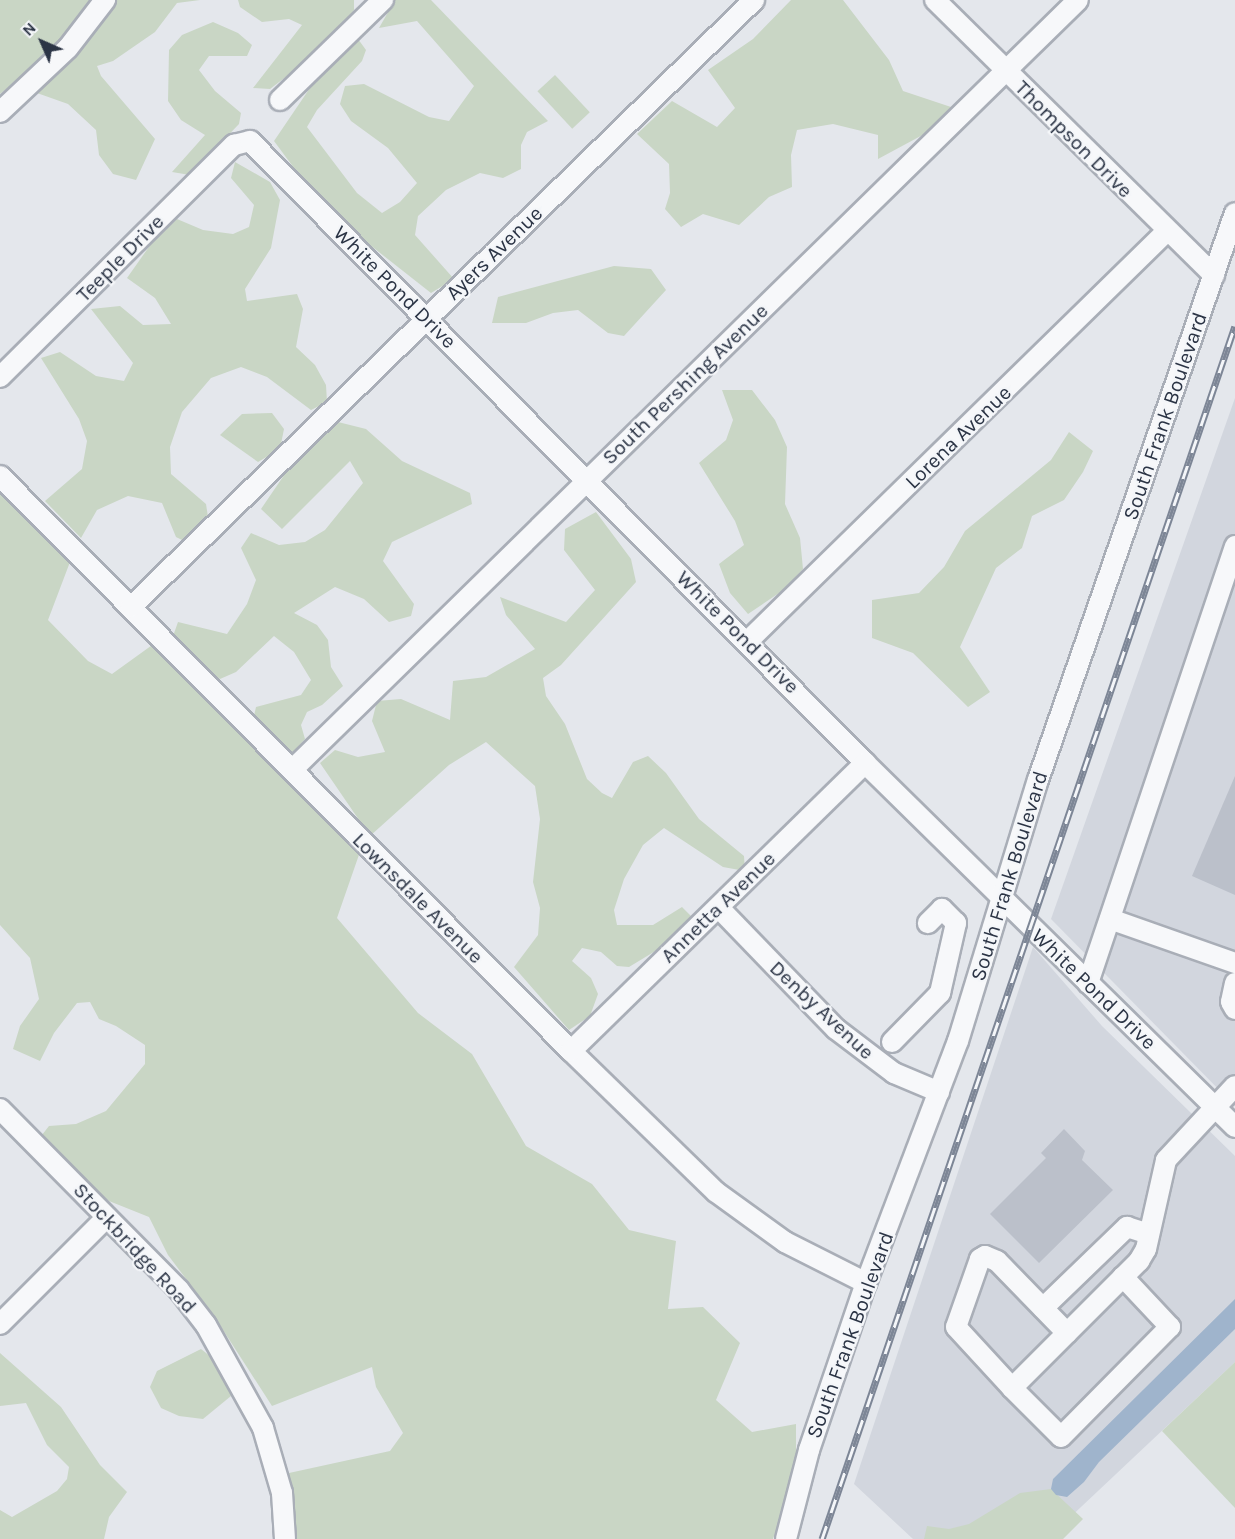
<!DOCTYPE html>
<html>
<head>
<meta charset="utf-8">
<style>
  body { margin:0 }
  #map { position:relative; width:1235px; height:1539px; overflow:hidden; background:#e4e7ec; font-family:Karla,sans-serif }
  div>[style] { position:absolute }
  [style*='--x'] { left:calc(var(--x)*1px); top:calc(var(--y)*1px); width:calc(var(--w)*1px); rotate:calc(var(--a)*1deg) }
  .built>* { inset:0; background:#d2d6de }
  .green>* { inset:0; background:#c9d6c5; transform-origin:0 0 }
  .water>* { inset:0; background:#9fb4cc }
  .building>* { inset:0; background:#bbc0ca }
  .roads { filter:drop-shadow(2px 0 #a9aeb7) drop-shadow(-2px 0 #a9aeb7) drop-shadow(0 2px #a9aeb7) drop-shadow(0 -2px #a9aeb7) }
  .minor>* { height:20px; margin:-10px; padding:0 10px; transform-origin:10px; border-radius:10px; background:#f7f8fa }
  .rail>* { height:7px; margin-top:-3.5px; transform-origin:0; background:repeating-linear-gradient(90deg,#f4f6f9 0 14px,#7d8696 0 28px); box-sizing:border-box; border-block:2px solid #7d8696 }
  span { translate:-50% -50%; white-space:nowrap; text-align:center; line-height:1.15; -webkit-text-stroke:4.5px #f4f6f9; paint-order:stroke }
  .street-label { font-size:21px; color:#2b3445 }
  .north { position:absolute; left:12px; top:12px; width:60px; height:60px; -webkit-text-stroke:4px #f4f6f9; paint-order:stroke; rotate:315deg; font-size:16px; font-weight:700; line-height:24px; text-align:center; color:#2b3445 }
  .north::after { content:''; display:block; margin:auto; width:21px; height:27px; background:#2b3445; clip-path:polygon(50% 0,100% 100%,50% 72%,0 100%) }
</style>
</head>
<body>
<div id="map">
  <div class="built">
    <i style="clip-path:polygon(1235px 398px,1235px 1106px,1051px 919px)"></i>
    <i style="clip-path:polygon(1033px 947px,1102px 1026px,1235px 1156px,1235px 1362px,1047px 1539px,913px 1539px,854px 1484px)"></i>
  </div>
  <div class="green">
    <i style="clip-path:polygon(0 0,93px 0,38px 64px,0 94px)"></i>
    <i style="clip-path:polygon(112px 0,200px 0,177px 3px,155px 32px,113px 61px,97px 66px,101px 76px,155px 139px,136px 180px,113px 174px,99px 155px,96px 130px,68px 104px,37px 93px,29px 96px)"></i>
    <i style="clip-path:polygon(238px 0,354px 0,354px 10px,330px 43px,270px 89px,253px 88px,302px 25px,289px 19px,262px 22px,240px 7px)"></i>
    <i style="clip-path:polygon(395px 0,431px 0,548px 121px,527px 132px,521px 145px,521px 169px,503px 178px,480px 173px,446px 190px,418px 216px,415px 235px,454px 279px,431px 293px,342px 223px,311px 191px,274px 141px,314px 82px,358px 39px,366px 50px,362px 61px,317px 110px,307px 127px,357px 193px,382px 213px,400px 202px,417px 183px,388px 148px,351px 121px,340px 104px,345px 86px,364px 84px,429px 117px,449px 121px,474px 86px,417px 21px,379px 28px)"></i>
    <i style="clip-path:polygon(791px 0,843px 0,889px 60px,903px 91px,951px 107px,930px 131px,878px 159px,878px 135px,833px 124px,797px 130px,791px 155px,792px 187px,769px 197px,739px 225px,703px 214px,681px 227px,665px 209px,670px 193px,669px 164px,637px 134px,672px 101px,717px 127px,735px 108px,708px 70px,753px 39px)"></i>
    <i style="clip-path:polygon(213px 22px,238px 33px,252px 45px,247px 56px,209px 56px,199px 70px,215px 91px,241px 113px,239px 124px,190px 175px,172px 172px,205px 135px,181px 120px,168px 101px,169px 50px,182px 35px)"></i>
    <i style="left:555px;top:75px;width:51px;height:24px;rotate:47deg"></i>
    <i style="clip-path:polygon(235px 162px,270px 182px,280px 200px,271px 248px,245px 289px,247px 301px,297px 294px,303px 309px,296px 347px,315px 365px,326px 385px,327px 402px,311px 410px,267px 377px,241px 367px,211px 378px,182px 412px,170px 447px,171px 474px,206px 504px,208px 517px,203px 526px,182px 540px,176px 537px,162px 503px,128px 496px,97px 510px,81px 538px,45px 501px,82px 469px,87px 441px,79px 419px,41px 358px,60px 352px,96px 376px,124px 381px,133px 363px,91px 309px,120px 306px,143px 325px,171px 324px,155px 298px,127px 278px,151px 244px,177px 219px,203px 230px,233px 234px,249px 227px,254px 205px,231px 178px)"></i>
    <i style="clip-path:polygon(614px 266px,651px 269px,666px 290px,624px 336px,608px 333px,578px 310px,553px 313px,526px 323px,492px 323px,498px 297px)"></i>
    <i style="clip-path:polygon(722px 390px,752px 390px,775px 420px,787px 447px,785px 504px,800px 538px,803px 569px,785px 589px,748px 614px,730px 593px,719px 564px,744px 545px,735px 521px,699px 463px,726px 440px,733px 420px)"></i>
    <i style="clip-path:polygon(272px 413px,284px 429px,280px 449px,258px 462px,220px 435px,242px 414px)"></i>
    <i style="clip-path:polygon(334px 421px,366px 429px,402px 461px,470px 493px,472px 504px,392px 542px,383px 561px,414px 604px,411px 616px,389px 622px,364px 599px,335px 587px,294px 613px,317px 625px,328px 640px,331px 667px,343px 686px,322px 705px,307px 712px,301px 725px,305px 739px,289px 757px,253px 720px,256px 707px,301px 695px,311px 680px,294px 652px,274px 636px,236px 672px,220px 679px,186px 656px,172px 639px,178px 622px,227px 634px,247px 604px,256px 580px,241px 548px,251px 533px,279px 545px,305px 542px,325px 530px,363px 483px,350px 461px,282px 529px,261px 509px,291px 465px)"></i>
    <i style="clip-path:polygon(1069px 432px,1093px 451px,1083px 472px,1064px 500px,1032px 516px,1022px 548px,996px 568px,960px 647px,990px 692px,968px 707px,913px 653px,872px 638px,872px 600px,919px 593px,944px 567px,965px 531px,1051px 460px)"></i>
    <i style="clip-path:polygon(0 494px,70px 562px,48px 620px,88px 661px,112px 674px,155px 643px,361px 849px,337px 918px,418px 1013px,472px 1054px,526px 1146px,592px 1184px,629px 1230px,676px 1241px,668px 1309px,703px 1307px,740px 1343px,716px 1400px,752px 1432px,796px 1424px,796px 1472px,773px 1539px,289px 1539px,289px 1473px,390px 1451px,403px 1433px,376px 1387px,372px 1367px,272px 1406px,214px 1316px,168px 1255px,149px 1217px,109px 1201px,38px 1140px,49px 1126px,76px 1124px,106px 1111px,145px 1064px,145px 1045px,116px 1026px,99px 1019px,90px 1002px,77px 1003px,54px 1033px,40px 1061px,13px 1049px,20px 1026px,39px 999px,30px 958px,0 925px)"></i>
    <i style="clip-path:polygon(596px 512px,631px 559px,636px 582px,561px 665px,543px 678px,546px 696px,565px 724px,587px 779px,602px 793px,612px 798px,633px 762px,648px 756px,666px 773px,699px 819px,744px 856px,745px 871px,723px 867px,664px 828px,643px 845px,624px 879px,614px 910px,617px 925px,653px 925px,682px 907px,693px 918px,662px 947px,629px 967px,617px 966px,601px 952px,582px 948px,572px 961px,591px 978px,598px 994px,590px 1016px,569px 1030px,514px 967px,538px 935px,540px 908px,533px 882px,540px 819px,535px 786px,486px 742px,449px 765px,370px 836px,320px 763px,335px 750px,358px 757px,385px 752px,372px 721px,377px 701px,401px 699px,450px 720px,453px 681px,486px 677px,535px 649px,506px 615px,500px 597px,566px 622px,595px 590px,564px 550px,565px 529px)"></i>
    <i style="clip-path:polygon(201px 1349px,220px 1364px,231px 1396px,203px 1419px,179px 1416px,161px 1408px,150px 1387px,157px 1371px)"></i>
    <i style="clip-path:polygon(0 1353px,61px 1407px,100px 1465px,127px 1492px,109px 1517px,104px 1539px,0 1539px,0 1510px,12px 1517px,57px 1491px,67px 1479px,69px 1467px,47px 1445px,26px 1403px,0 1406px)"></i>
    <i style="clip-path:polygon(1235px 1362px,1235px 1508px,1162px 1431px)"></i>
    <i style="clip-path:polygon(1051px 1489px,1083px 1519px,1063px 1539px,924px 1539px,927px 1526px,949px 1529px,969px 1524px,1020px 1493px)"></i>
  </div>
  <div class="water">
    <i style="clip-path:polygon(1235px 1299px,1235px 1329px,1099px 1462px,1084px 1482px,1067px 1497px,1056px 1495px,1051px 1489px,1053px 1479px)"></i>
  </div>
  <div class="building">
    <i style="clip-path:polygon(1235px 776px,1235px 895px,1192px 876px)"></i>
    <i style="clip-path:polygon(1064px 1129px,1085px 1151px,1082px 1160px,1113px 1190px,1039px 1263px,990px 1214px,1046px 1158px,1041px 1153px)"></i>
  </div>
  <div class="roads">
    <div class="minor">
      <i style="--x:935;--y:0;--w:392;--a:44.6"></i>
      <i style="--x:280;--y:100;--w:144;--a:-44.2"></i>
      <i style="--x:0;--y:112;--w:93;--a:-43.3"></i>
      <i style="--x:68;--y:48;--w:61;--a:-52.4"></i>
      <i style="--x:0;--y:377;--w:330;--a:-44.8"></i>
      <i style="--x:234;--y:145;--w:16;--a:-14"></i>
      <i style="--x:250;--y:141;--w:875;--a:45.32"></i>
      <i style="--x:865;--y:763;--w:519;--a:44.53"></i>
      <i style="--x:0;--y:476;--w:810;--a:45.2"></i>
      <i style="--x:571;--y:1051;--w:202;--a:44.2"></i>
      <i style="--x:716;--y:1192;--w:85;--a:35.9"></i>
      <i style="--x:785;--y:1242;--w:91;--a:26.8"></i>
      <i style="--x:131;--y:607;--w:870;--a:-44.25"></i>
      <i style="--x:748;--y:641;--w:586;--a:-44.38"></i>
      <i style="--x:292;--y:770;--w:1100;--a:-44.41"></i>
      <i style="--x:719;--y:908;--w:168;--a:46"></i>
      <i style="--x:836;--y:1029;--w:73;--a:37.2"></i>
      <i style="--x:894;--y:1073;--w:49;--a:22.9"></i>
      <i style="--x:1110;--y:919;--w:133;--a:19.4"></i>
      <i style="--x:1088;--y:983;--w:461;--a:-71.4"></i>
      <i style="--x:1235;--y:983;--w:19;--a:102"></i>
      <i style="--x:1231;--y:1002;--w:8;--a:60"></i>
      <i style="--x:892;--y:1042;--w:69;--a:-45.6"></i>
      <i style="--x:940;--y:993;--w:72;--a:-77.1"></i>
      <i style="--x:956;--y:923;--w:20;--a:-135"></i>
      <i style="--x:942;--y:909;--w:20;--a:135"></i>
      <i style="--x:571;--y:1051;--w:412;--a:-44.4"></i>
      <i style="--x:0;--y:1109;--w:255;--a:45.3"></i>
      <i style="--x:179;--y:1290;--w:44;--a:52.4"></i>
      <i style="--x:206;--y:1325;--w:118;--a:61"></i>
      <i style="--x:263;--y:1428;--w:68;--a:73.7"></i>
      <i style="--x:282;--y:1493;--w:46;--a:86.3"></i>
      <i style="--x:1043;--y:1308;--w:117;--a:-44"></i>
      <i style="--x:1127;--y:1227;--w:23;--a:18"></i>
      <i style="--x:0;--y:1324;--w:151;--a:-45"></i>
      <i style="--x:1067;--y:1333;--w:100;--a:-134.2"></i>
      <i style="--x:997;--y:1261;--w:13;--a:-157"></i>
      <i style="--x:985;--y:1256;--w:6;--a:149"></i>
      <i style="--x:980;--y:1259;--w:72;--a:109.4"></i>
      <i style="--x:956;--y:1327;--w:83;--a:47.4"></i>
      <i style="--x:1012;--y:1388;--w:180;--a:-45"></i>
      <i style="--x:1139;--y:1261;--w:14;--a:-60"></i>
      <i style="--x:1146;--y:1249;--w:91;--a:-77.3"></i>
      <i style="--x:1166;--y:1160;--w:101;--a:-47"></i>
      <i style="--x:1012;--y:1388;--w:69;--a:45"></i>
      <i style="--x:1061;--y:1437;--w:155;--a:-45.3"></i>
      <i style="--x:1170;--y:1327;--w:69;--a:-133.2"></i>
      <i style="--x:786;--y:1539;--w:92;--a:-75.5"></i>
      <i style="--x:809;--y:1450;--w:176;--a:-71.2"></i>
      <i style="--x:866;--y:1283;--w:259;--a:-69.2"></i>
      <i style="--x:958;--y:1041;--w:273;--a:-73"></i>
      <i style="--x:1038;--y:780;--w:600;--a:-70.84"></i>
    </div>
  </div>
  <div class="rail">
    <i style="--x:822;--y:1539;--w:1281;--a:-71.2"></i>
  </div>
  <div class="street-label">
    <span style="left:1074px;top:139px;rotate:45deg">Thompson Drive</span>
    <span style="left:494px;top:253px;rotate:-44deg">Ayers Avenue</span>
    <span style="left:120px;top:258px;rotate:-45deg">Teeple Drive</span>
    <span style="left:395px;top:287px;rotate:45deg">White Pond Drive</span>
    <span style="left:685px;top:384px;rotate:-44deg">South Pershing Avenue</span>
    <span style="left:1165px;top:416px;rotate:-71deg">South Frank Boulevard</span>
    <span style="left:958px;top:437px;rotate:-44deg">Lorena Avenue</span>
    <span style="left:738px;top:632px;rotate:45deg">White Pond Drive</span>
    <span style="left:1009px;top:876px;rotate:-73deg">South Frank Boulevard</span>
    <span style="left:418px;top:898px;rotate:45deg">Lownsdale Avenue</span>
    <span style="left:718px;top:907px;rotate:-44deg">Annetta Avenue</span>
    <span style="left:1094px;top:989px;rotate:44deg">White Pond Drive</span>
    <span style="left:822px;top:1010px;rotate:43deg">Denby Avenue</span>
    <span style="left:135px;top:1248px;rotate:47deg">Stockbridge Road</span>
    <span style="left:850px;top:1335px;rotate:-70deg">South Frank Boulevard</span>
  </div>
  <div class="north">N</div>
</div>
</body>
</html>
